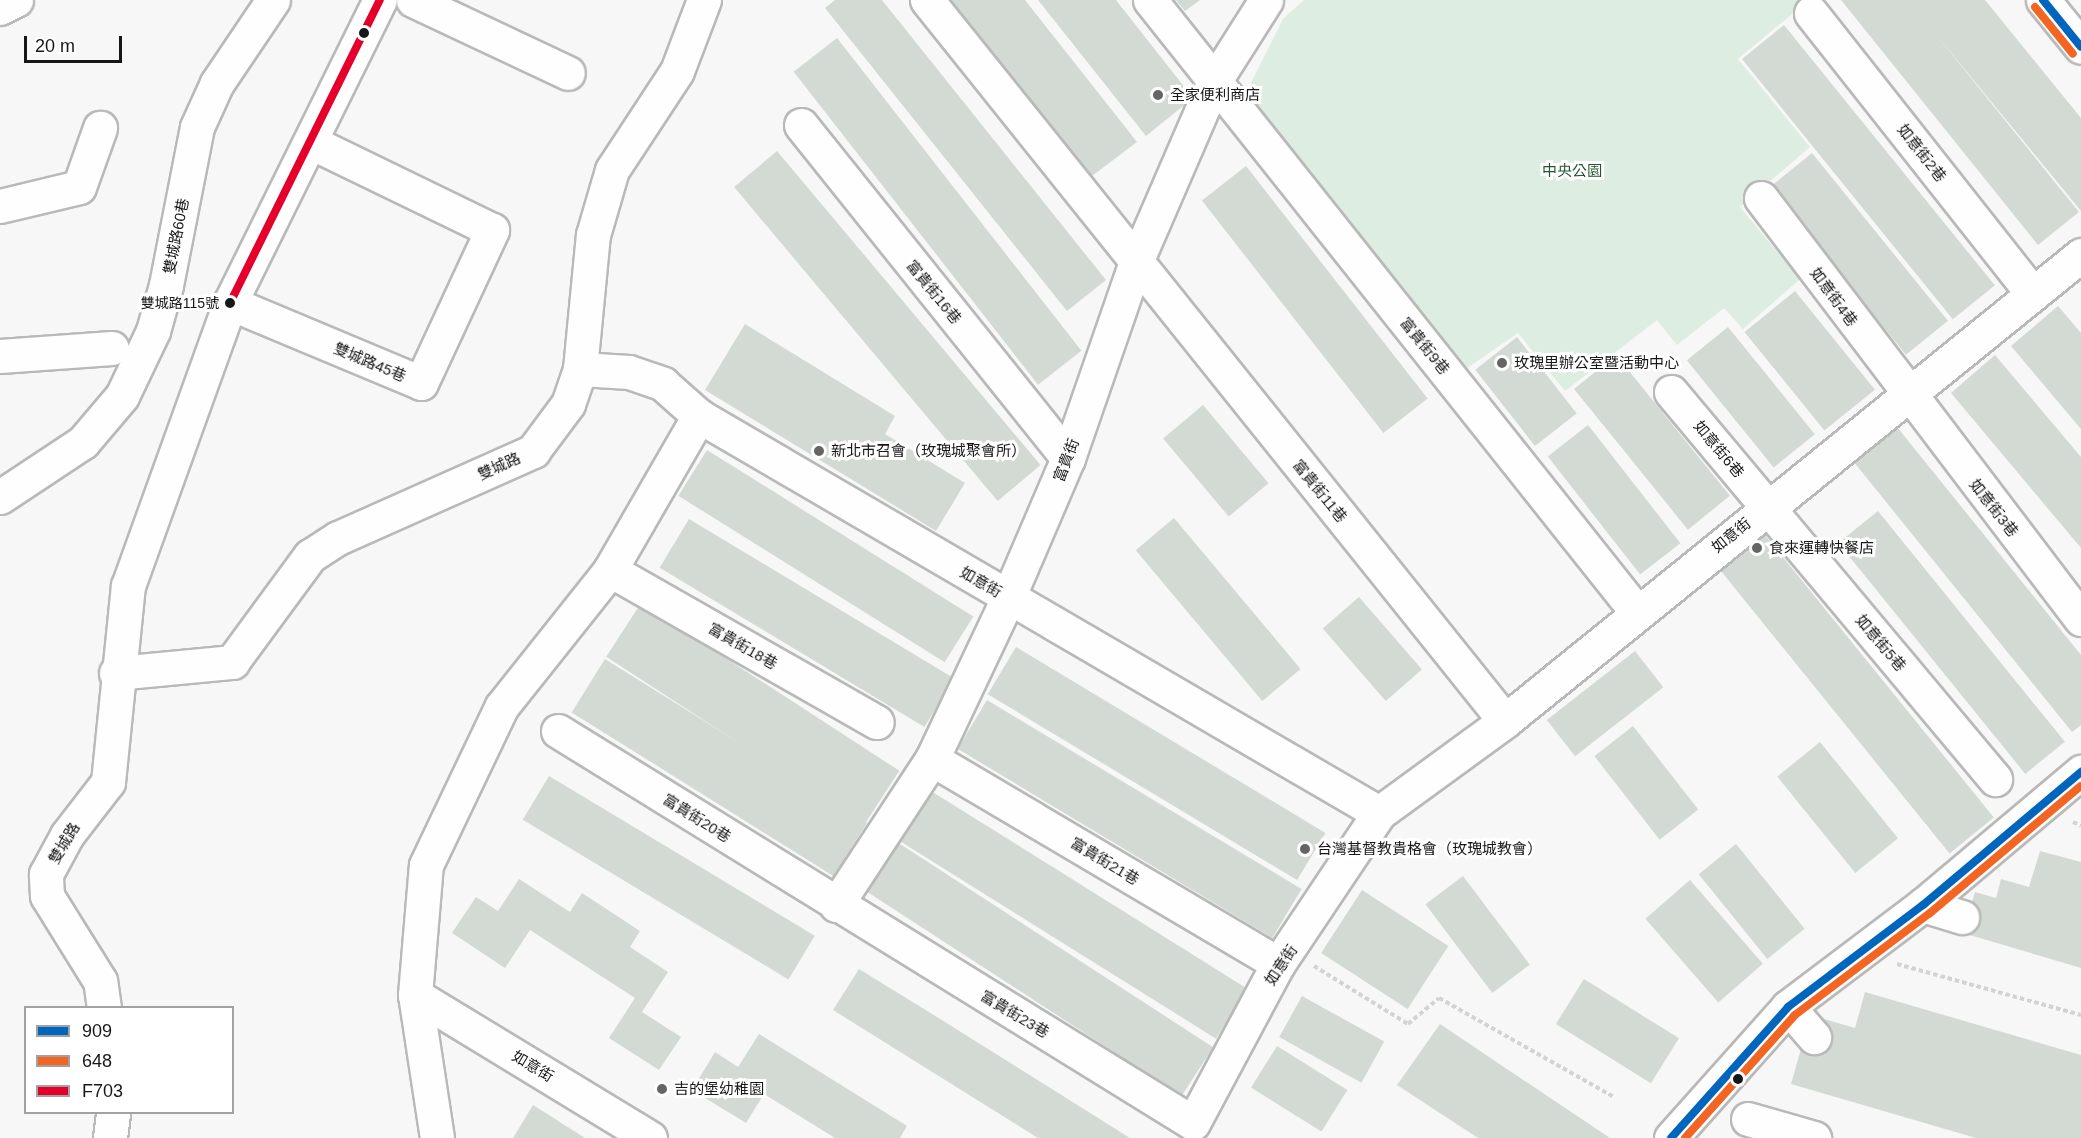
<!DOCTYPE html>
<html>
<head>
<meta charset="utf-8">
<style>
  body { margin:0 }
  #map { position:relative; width:2081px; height:1138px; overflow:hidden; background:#f6f7f6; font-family:Helvetica,"Noto Sans TC",sans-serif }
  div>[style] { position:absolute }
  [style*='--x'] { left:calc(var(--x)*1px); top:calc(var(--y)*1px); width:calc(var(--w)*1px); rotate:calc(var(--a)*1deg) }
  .green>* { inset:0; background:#deede1 }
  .building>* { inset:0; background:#d3dad4; transform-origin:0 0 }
  .path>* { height:4px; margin-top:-2px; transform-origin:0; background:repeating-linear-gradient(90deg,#d2d3d2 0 4.5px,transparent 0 7.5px) }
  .roads { filter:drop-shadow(2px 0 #b8b9b8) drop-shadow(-2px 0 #b8b9b8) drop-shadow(0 2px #b8b9b8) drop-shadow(0 -2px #b8b9b8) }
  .minor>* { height:33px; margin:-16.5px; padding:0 16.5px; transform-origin:16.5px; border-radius:16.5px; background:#fefefe }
  .bus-1>* { height:8px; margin:-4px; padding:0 4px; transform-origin:4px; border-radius:4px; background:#0065bd }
  .bus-2>* { height:8px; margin:-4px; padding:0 4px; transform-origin:4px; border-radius:4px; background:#f26522 }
  .bus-3>* { height:8px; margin:-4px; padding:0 4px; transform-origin:4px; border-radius:4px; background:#e4002b }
  .dots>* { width:16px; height:16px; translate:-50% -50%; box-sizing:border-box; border:3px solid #fff; border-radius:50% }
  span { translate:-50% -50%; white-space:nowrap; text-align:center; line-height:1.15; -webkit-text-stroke:6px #fff; paint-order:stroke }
  .bus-label { font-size:14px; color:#161716 }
  .right { translate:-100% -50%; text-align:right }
  .poi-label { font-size:15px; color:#161716 }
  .left { translate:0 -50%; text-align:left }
  .street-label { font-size:15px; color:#161716 }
  .park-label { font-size:15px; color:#245532 }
  .legend { position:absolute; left:24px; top:1006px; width:210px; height:108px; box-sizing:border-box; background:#fff; border:2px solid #a2a2a2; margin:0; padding:8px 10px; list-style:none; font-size:18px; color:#161716 }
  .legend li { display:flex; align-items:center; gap:12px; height:30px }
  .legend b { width:30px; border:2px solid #a2a2a2 }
  .scale { position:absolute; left:24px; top:36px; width:98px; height:27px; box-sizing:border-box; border:3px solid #161716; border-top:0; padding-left:8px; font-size:18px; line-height:21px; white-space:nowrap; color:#161716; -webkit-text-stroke:4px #fff; paint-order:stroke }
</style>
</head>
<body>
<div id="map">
  <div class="green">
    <i style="clip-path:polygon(1304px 0,1809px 0,1738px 59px,1810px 147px,1740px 207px,1800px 279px,1743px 329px,1724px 308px,1677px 345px,1657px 320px,1565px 391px,1518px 333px,1460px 373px,1240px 105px,1283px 19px)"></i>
  </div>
  <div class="building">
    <i style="clip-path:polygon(835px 0,882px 0,1106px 280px,1067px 311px,825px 8px)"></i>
    <i style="clip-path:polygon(947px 0,1025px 0,1137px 142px,1088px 179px)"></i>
    <i style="clip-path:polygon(1038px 0,1116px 0,1193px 98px,1146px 136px)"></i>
    <i style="clip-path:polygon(1176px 0,1200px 0,1185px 11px)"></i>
    <i style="clip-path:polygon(1841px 0,1985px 0,2081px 118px,2081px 211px,1934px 32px,2079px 212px,2038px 245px)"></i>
    <i style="left:1784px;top:25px;width:335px;height:54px;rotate:51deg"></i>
    <i style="left:837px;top:38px;width:397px;height:55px;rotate:52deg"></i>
    <i style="left:777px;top:151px;width:410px;height:56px;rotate:50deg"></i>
    <i style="left:1812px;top:153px;width:216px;height:54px;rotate:51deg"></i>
    <i style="left:1246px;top:166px;width:295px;height:56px;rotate:52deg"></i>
    <i style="left:1795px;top:291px;width:127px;height:65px;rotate:51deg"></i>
    <i style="clip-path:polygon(2058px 306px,2081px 333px,2081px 429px,2011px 346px)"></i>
    <i style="clip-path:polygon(745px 324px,895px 416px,885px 434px,965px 483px,936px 531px,705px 390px)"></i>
    <i style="left:1728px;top:327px;width:138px;height:53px;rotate:51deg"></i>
    <i style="left:1517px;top:337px;width:97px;height:53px;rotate:52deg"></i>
    <i style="left:1616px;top:355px;width:181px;height:54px;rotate:51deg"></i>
    <i style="clip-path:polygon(1995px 355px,2081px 457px,2081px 548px,1951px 393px)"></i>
    <i style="left:1203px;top:405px;width:102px;height:52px;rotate:50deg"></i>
    <i style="left:1588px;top:425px;width:150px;height:51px;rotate:52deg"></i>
    <i style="clip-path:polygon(1897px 427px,2081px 655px,2081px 725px,2072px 732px,1853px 461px)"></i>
    <i style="left:707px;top:450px;width:314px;height:54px;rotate:32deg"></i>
    <i style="left:1878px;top:511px;width:297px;height:51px;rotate:51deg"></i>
    <i style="left:1174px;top:518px;width:197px;height:50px;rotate:50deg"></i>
    <i style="left:689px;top:519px;width:309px;height:57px;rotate:31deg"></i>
    <i style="left:1761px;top:530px;width:370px;height:57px;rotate:51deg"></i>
    <i style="left:1359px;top:597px;width:96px;height:48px;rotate:49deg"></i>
    <i style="left:641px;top:603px;width:308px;height:64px;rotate:33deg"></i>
    <i style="left:1016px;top:647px;width:361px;height:55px;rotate:31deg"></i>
    <i style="left:1635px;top:651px;width:46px;height:112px;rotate:52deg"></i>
    <i style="left:605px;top:659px;width:309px;height:63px;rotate:32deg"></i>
    <i style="left:987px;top:700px;width:367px;height:57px;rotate:31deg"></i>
    <i style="left:1633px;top:726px;width:106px;height:49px;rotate:52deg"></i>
    <i style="left:1820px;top:742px;width:124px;height:55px;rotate:51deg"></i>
    <i style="left:549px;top:776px;width:310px;height:51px;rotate:31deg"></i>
    <i style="left:931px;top:791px;width:373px;height:59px;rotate:32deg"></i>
    <i style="left:897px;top:842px;width:377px;height:58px;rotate:33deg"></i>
    <i style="left:1736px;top:844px;width:109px;height:48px;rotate:51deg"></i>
    <i style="clip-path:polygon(2040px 851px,2081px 862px,2081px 968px,1963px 933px,1975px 892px,1996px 898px,2001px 879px,2029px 887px)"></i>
    <i style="left:1463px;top:876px;width:111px;height:47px;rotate:53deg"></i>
    <i style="clip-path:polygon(519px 879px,570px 912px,582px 893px,640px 931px,630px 947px,668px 972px,642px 1012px,681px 1037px,659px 1070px,609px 1038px,635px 998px,530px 930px,505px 968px,452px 933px,476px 897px,498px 911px)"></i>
    <i style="left:1690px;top:880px;width:111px;height:59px;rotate:49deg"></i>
    <i style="left:1362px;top:890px;width:103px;height:75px;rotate:33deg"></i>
    <i style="clip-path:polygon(859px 969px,937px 1017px,1130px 1138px,1038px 1138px,833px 1010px)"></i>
    <i style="left:1584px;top:979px;width:112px;height:53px;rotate:32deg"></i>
    <i style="clip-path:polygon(1865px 992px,2081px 1055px,2081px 1138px,1976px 1138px,1791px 1084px,1804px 1038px,1817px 1042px,1824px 1019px,1855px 1028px)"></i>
    <i style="left:1302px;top:996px;width:94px;height:47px;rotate:29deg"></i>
    <i style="clip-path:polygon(1440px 1024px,1610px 1138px,1478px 1138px,1397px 1085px)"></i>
    <i style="clip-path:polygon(759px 1034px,907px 1126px,900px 1138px,835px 1138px,764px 1094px,746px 1123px,692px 1090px,715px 1052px,738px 1067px)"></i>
    <i style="left:1277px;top:1046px;width:83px;height:49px;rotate:32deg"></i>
    <i style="clip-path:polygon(533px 1105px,585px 1138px,513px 1138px)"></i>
  </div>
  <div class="path">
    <i style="--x:2073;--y:822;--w:9;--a:27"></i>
    <i style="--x:1897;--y:964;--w:191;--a:15.5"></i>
    <i style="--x:1314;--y:966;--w:110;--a:31.7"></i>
    <i style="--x:1408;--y:1024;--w:40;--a:-40"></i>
    <i style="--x:1439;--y:998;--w:201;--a:29.5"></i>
  </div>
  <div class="roads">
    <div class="minor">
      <i style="--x:413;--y:0;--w:171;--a:25.2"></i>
      <i style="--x:927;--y:0;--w:924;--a:51.28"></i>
      <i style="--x:1150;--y:0;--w:781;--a:51.5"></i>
      <i style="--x:2043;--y:0;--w:60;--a:51"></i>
      <i style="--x:0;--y:8;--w:18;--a:-27"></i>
      <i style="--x:1811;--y:13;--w:358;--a:51.7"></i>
      <i style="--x:801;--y:125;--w:427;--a:51.3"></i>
      <i style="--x:1761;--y:198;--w:529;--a:52.76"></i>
      <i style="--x:0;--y:206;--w:81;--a:-13.5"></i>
      <i style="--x:79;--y:187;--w:63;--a:-70.4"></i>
      <i style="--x:230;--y:303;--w:207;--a:22.7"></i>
      <i style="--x:421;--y:383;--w:169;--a:-65.1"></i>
      <i style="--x:492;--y:230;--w:199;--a:-154.1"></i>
      <i style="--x:0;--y:356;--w:112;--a:-4.1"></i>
      <i style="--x:580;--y:369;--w:49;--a:3.5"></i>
      <i style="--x:629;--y:372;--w:36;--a:19"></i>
      <i style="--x:663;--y:384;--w:48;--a:41.6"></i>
      <i style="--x:699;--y:416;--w:787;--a:30.28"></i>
      <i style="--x:1671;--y:392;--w:505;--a:50.06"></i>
      <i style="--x:0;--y:497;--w:100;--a:-33.5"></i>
      <i style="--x:83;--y:442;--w:60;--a:-49.7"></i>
      <i style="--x:122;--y:396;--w:72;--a:-64.5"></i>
      <i style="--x:153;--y:331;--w:48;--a:-74.2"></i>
      <i style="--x:166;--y:285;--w:161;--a:-78.9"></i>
      <i style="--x:197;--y:127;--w:48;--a:-65.6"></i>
      <i style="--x:217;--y:83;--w:100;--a:-56"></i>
      <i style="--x:610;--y:570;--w:307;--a:29.7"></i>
      <i style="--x:116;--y:673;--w:117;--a:-5.4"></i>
      <i style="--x:232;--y:662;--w:132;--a:-53.7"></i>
      <i style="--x:310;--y:556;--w:33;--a:-33"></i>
      <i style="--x:338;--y:538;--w:214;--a:-24"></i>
      <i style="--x:533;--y:451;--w:59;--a:-53.3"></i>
      <i style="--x:568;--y:404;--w:37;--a:-71"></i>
      <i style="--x:580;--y:369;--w:135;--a:-84.5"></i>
      <i style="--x:593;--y:235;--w:68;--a:-73.7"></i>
      <i style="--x:612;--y:170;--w:118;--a:-56.7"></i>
      <i style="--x:677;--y:71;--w:76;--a:-69.2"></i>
      <i style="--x:558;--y:731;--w:746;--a:31.69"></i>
      <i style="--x:1193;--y:1123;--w:180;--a:-61.9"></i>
      <i style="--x:1278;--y:964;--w:182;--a:-56.2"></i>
      <i style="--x:1379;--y:813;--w:156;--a:-36.1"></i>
      <i style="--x:1505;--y:721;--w:741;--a:-38.97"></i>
      <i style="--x:932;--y:759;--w:402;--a:30.6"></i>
      <i style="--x:836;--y:905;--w:175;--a:-56.7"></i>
      <i style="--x:932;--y:759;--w:178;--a:-64.7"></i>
      <i style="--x:1008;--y:598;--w:152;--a:-66.8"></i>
      <i style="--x:1068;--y:458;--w:207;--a:-70.9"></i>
      <i style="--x:1136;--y:262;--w:196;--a:-66.6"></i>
      <i style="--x:1214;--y:82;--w:97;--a:-57.6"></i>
      <i style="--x:1923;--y:905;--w:41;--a:17.1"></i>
      <i style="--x:415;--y:995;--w:275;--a:31.3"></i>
      <i style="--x:1788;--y:1007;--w:40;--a:49"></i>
      <i style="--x:104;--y:1008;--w:27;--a:-98"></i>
      <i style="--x:100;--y:981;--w:100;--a:-121.9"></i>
      <i style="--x:47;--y:896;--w:22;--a:-93"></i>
      <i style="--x:46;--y:874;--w:44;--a:-61.7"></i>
      <i style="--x:67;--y:835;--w:67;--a:-52.3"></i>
      <i style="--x:108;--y:782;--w:197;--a:-84.2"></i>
      <i style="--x:128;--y:586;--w:301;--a:-70.2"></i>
      <i style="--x:230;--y:303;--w:338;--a:-63.7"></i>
      <i style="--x:1748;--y:1119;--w:69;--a:16.1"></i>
      <i style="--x:110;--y:1138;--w:26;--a:-83"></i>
      <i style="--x:437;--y:1138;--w:145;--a:-98.7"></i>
      <i style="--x:415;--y:995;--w:130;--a:-85.2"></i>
      <i style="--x:426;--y:865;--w:176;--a:-64.5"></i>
      <i style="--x:502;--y:706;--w:174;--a:-51.5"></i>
      <i style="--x:610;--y:570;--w:178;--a:-60"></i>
      <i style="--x:1671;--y:1138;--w:176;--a:-48.2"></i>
      <i style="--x:1788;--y:1007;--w:169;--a:-37.1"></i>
      <i style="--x:1923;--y:905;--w:207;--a:-40.1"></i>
    </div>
  </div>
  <div class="bus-1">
    <i style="--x:2043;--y:0;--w:60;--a:51"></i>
    <i style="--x:1671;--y:1138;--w:176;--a:-48.2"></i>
    <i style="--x:1788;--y:1007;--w:169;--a:-37.1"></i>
    <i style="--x:1923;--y:905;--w:207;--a:-40.1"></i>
  </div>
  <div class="bus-2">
    <i style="--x:2035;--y:7;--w:60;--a:51"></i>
    <i style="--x:1685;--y:1138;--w:165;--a:-48.2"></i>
    <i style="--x:1795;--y:1015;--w:169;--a:-37.1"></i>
    <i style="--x:1930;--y:913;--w:197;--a:-40.1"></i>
  </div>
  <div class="bus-3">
    <i style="--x:230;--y:303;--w:338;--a:-63.7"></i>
  </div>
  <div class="dots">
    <i style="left:364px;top:33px;background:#161716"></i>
    <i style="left:1158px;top:95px;background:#646564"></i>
    <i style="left:230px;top:303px;background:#161716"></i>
    <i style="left:1502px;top:363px;background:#646564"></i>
    <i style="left:819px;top:451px;background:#646564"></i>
    <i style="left:1757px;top:548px;background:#646564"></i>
    <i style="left:1305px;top:849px;background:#646564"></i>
    <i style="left:1738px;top:1079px;background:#161716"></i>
    <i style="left:662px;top:1089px;background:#646564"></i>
  </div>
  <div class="bus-label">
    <span class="right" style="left:219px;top:303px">雙城路115號</span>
  </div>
  <div class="poi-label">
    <span class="left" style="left:1170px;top:95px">全家便利商店</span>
    <span class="left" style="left:1514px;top:363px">玫瑰里辦公室暨活動中心</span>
    <span class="left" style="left:831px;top:451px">新北市召會（玫瑰城聚會所）</span>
    <span class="left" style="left:1769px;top:548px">食來運轉快餐店</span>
    <span class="left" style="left:1317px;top:849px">台灣基督教貴格會（玫瑰城教會）</span>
    <span class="left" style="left:674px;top:1089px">吉的堡幼稚園</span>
  </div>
  <div class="street-label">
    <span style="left:1922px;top:153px;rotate:52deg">如意街2巷</span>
    <span style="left:176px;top:236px;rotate:-79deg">雙城路60巷</span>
    <span style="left:934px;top:292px;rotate:51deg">富貴街16巷</span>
    <span style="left:1834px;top:297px;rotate:54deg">如意街4巷</span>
    <span style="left:1425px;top:346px;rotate:51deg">富貴街9巷</span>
    <span style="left:370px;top:362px;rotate:23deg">雙城路45巷</span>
    <span style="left:1719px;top:449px;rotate:50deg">如意街6巷</span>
    <span style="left:1066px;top:460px;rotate:-69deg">富貴街</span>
    <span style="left:499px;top:466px;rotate:-24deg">雙城路</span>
    <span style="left:1320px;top:491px;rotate:51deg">富貴街11巷</span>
    <span style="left:1994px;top:508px;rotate:52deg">如意街3巷</span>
    <span style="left:1731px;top:535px;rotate:-39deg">如意街</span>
    <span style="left:981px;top:582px;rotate:30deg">如意街</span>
    <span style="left:1881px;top:643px;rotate:50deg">如意街5巷</span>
    <span style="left:743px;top:646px;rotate:30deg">富貴街18巷</span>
    <span style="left:697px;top:818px;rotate:32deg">富貴街20巷</span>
    <span style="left:64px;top:843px;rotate:-59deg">雙城路</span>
    <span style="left:1105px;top:861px;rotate:31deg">富貴街21巷</span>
    <span style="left:1281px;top:965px;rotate:-56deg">如意街</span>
    <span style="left:1015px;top:1014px;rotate:31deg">富貴街23巷</span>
    <span style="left:533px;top:1066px;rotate:31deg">如意街</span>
  </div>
  <div class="park-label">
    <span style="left:1572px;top:171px">中央公園</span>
  </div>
  <ul class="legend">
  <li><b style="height:8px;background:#0065bd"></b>909</li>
  <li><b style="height:8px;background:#f26522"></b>648</li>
  <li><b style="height:8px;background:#e4002b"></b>F703</li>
  </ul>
  <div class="scale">20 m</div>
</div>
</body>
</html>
